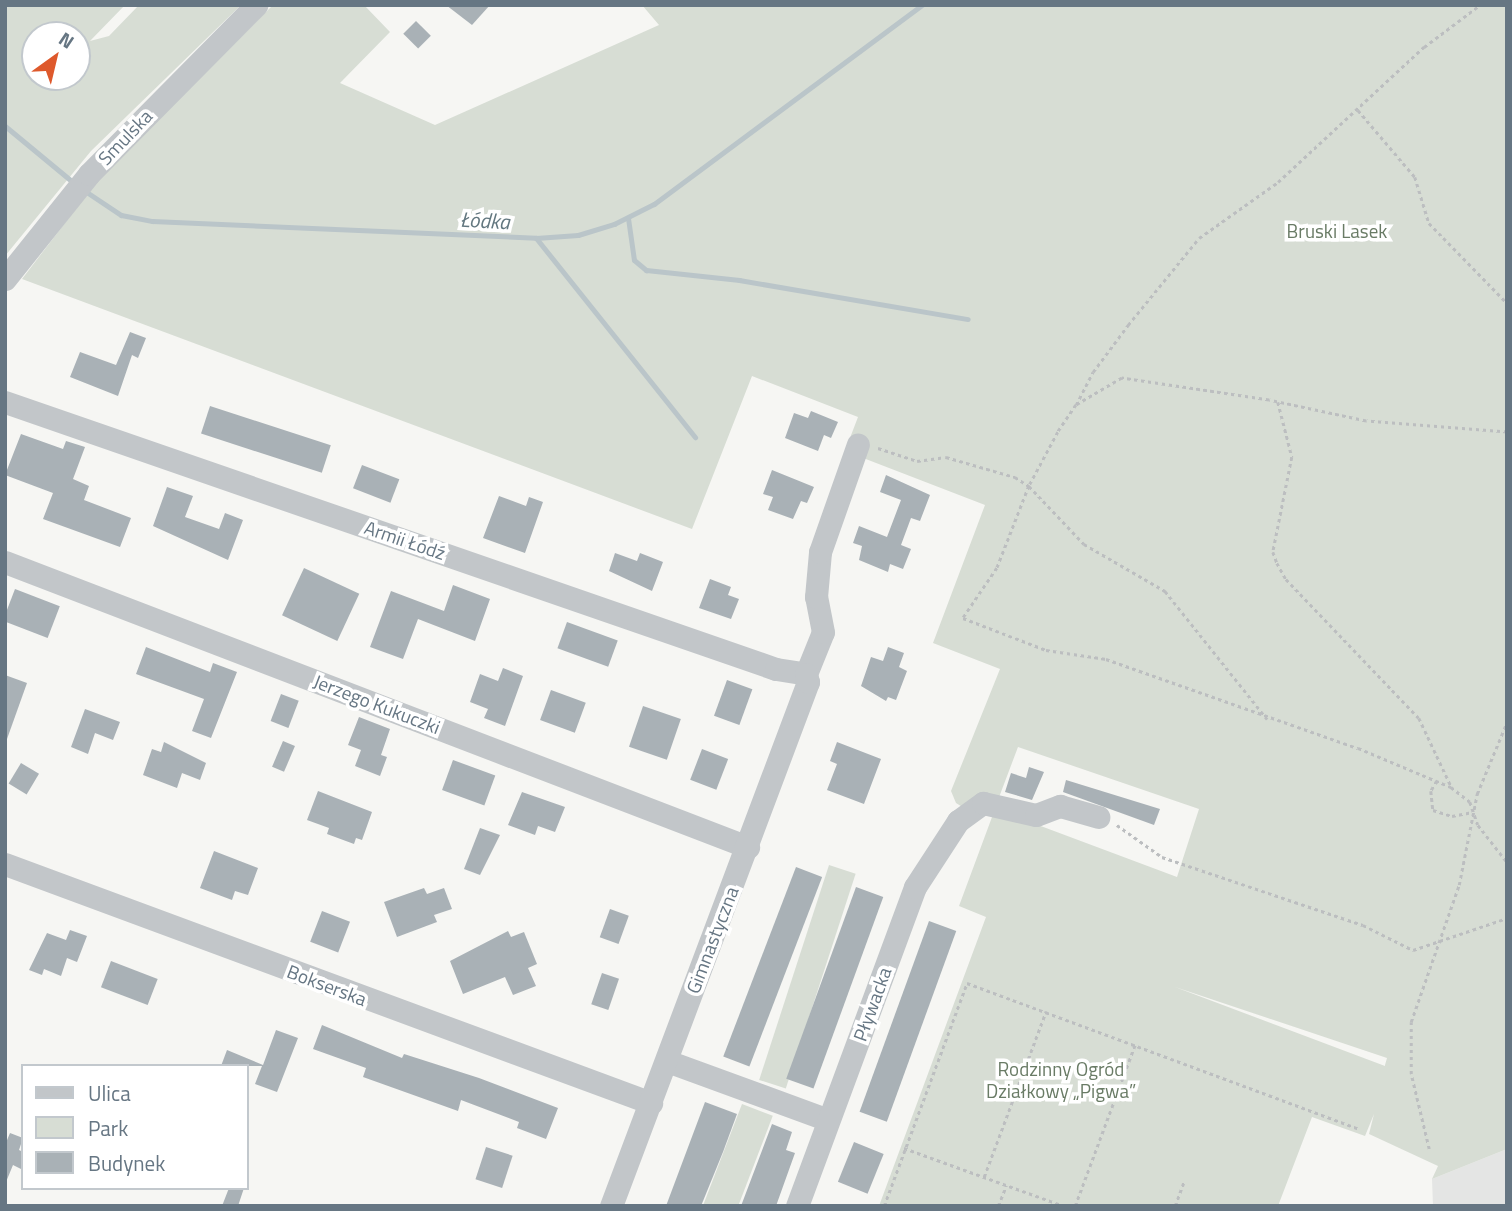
<!DOCTYPE html>
<html>
<head>
<meta charset="utf-8">
<style>
  body { margin:0 }
  #map { position:relative; width:1512px; height:1211px; overflow:hidden; background:#f6f6f3; font-family:"Titillium Web",sans-serif }
  div>[style] { position:absolute }
  [style*='--x'] { left:calc(var(--x)*1px); top:calc(var(--y)*1px); width:calc(var(--w)*1px); rotate:calc(var(--a)*1deg) }
  .built>* { inset:0; background:#e4e5e4 }
  .green>* { inset:0; background:#d7ddd4; transform-origin:0 0 }
  .stream>* { height:5px; margin:-2.5px; padding:0 2.5px; transform-origin:2.5px; border-radius:2.5px; background:#bac5c9 }
  .building>* { inset:0; background:#a9b1b6; transform-origin:0 0 }
  .path>* { height:2.5px; margin-top:-1.25px; transform-origin:0; background:repeating-linear-gradient(90deg,#bcbec0 0 3.5px,transparent 0 7px) }
  .minor>* { height:23px; margin:-11.5px; padding:0 11.5px; transform-origin:11.5px; border-radius:11.5px; background:#c2c6c9 }
  span { translate:-50% -50%; white-space:nowrap; text-align:center; line-height:1.15; -webkit-text-stroke:7px #fff; paint-order:stroke }
  .street-label { font-size:19px; color:#667683 }
  .park-label { font-size:19px; color:#697b65 }
  .water-label { font-size:21px; color:#62777f; font-style:italic }
  .frame { position:absolute; inset:0; border:7px solid #667683; pointer-events:none }
  .legend { position:absolute; left:21px; top:1064px; width:228px; height:126px; box-sizing:border-box; background:#fff; border:2px solid #c2c8cd; margin:0; padding:9px 12px; list-style:none; font-size:21px; color:#667683 }
  .legend li { display:flex; align-items:center; gap:14px; height:35px }
  .legend b { width:35px; border:2px solid #c2c8cd }
  .north { position:absolute; left:21px; top:21px; width:70px; height:70px; box-sizing:border-box; background:#fff; border:2px solid #c2c8cd; border-radius:50%; rotate:34deg; font-size:19px; font-weight:700; line-height:28px; text-align:center; color:#667683 }
  .north::after { content:''; display:block; margin:auto; width:24px; height:32px; background:#de592c; clip-path:polygon(50% 0,100% 100%,50% 72%,0 100%) }
</style>
</head>
<body>
<div id="map">
  <div class="built">
    <i style="clip-path:polygon(1507px 1149px,1507px 1206px,1433px 1206px,1432px 1179px)"></i>
  </div>
  <div class="green">
    <i style="clip-path:polygon(evenodd,5px 5px,125px 5px,90px 41px,109px 36px,139px 5px,241px 5px,91px 151px,5px 256px,5px 5px,35px 35px,77px 35px,77px 77px,35px 77px,35px 35px)"></i>
    <i style="clip-path:polygon(evenodd,273px 5px,364px 5px,390px 32px,340px 83px,435px 125px,659px 25px,642px 5px,1507px 5px,1507px 1149px,1432px 1179px,1438px 1166px,1369px 1134px,1374px 1114px,1365px 1136px,1312px 1117px,1278px 1206px,879px 1206px,986px 917px,959px 906px,995px 809px,1177px 877px,1199px 809px,1018px 747px,998px 800px,964px 808px,956px 803px,951px 791px,1000px 669px,933px 643px,985px 505px,845px 451px,858px 417px,752px 376px,692px 529px,22px 279px,98px 180px,273px 5px,1175px 987px,1387px 1058px,1385px 1065px,1385px 1066px,1175px 987px)"></i>
    <i style="left:829px;top:865px;width:28px;height:226px;rotate:18deg"></i>
    <i style="left:742px;top:1104px;width:33px;height:109px;rotate:21deg"></i>
  </div>
  <div class="stream">
    <i style="--x:5;--y:126;--w:89;--a:39.6"></i>
    <i style="--x:82;--y:189;--w:47;--a:33.7"></i>
    <i style="--x:121;--y:215;--w:32;--a:11"></i>
    <i style="--x:152;--y:221;--w:384;--a:2.5"></i>
    <i style="--x:536;--y:238;--w:42;--a:-4.1"></i>
    <i style="--x:578;--y:235;--w:38;--a:-17"></i>
    <i style="--x:614;--y:224;--w:45;--a:-26.6"></i>
    <i style="--x:654;--y:204;--w:334;--a:-36.6"></i>
    <i style="--x:628;--y:218;--w:42;--a:81.9"></i>
    <i style="--x:634;--y:260;--w:16;--a:40"></i>
    <i style="--x:646;--y:270;--w:94;--a:6.1"></i>
    <i style="--x:739;--y:280;--w:232;--a:9.7"></i>
    <i style="--x:536;--y:238;--w:255;--a:51.4"></i>
  </div>
  <div class="building">
    <i style="clip-path:polygon(446px 5px,490px 5px,472px 25px)"></i>
    <i style="left:416px;top:21px;width:21px;height:18px;rotate:45deg"></i>
    <i style="clip-path:polygon(130px 332px,146px 338px,138px 358px,132px 355px,118px 396px,70px 377px,80px 352px,116px 365px)"></i>
    <i style="left:210px;top:406px;width:127px;height:29px;rotate:18deg"></i>
    <i style="clip-path:polygon(811px 411px,838px 422px,831px 438px,824px 435px,818px 451px,785px 438px,794px 413px,808px 418px)"></i>
    <i style="clip-path:polygon(21px 434px,63px 449px,66px 441px,85px 447px,73px 479px,89px 486px,84px 500px,131px 518px,120px 547px,43px 519px,53px 493px,5px 475px)"></i>
    <i style="left:362px;top:465px;width:40px;height:25px;rotate:21deg"></i>
    <i style="clip-path:polygon(772px 470px,814px 487px,807px 503px,801px 501px,793px 519px,768px 510px,773px 497px,763px 494px)"></i>
    <i style="clip-path:polygon(886px 475px,930px 495px,920px 521px,911px 518px,901px 545px,911px 549px,903px 569px,890px 564px,888px 572px,859px 560px,862px 546px,853px 543px,859px 526px,887px 537px,901px 500px,880px 492px)"></i>
    <i style="clip-path:polygon(167px 487px,193px 496px,185px 517px,219px 529px,225px 513px,243px 520px,228px 560px,153px 526px)"></i>
    <i style="clip-path:polygon(499px 496px,526px 506px,529px 497px,543px 502px,525px 553px,483px 538px)"></i>
    <i style="clip-path:polygon(615px 553px,637px 561px,640px 553px,663px 562px,652px 591px,609px 571px)"></i>
    <i style="left:304px;top:568px;width:61px;height:52px;rotate:25deg"></i>
    <i style="clip-path:polygon(710px 579px,731px 587px,728px 595px,739px 599px,731px 619px,699px 608px)"></i>
    <i style="clip-path:polygon(453px 585px,490px 599px,475px 641px,418px 619px,403px 659px,370px 647px,391px 591px,444px 611px)"></i>
    <i style="left:15px;top:589px;width:48px;height:34px;rotate:21deg"></i>
    <i style="left:567px;top:622px;width:54px;height:28px;rotate:20deg"></i>
    <i style="clip-path:polygon(146px 647px,210px 672px,213px 663px,237px 672px,211px 738px,192px 731px,204px 699px,136px 674px)"></i>
    <i style="clip-path:polygon(888px 647px,904px 653px,899px 667px,907px 671px,896px 700px,888px 697px,886px 701px,861px 686px,871px 657px,883px 661px)"></i>
    <i style="clip-path:polygon(503px 668px,523px 676px,505px 726px,484px 718px,488px 709px,470px 702px,480px 674px,498px 681px)"></i>
    <i style="clip-path:polygon(5px 675px,27px 683px,7px 739px,5px 738px)"></i>
    <i style="left:727px;top:680px;width:27px;height:38px;rotate:20deg"></i>
    <i style="left:551px;top:690px;width:37px;height:32px;rotate:20deg"></i>
    <i style="left:281px;top:694px;width:19px;height:29px;rotate:21deg"></i>
    <i style="left:643px;top:706px;width:40px;height:43px;rotate:19deg"></i>
    <i style="clip-path:polygon(85px 709px,120px 722px,113px 740px,95px 733px,88px 754px,71px 747px)"></i>
    <i style="clip-path:polygon(359px 717px,390px 729px,381px 755px,387px 757px,380px 776px,355px 766px,361px 750px,348px 745px)"></i>
    <i style="left:283px;top:741px;width:13px;height:28px;rotate:23deg"></i>
    <i style="clip-path:polygon(164px 742px,206px 763px,200px 780px,182px 773px,177px 788px,143px 775px,152px 749px,161px 752px)"></i>
    <i style="clip-path:polygon(837px 742px,881px 759px,864px 804px,827px 790px,837px 764px,830px 761px)"></i>
    <i style="left:702px;top:749px;width:28px;height:33px;rotate:21deg"></i>
    <i style="left:453px;top:760px;width:45px;height:32px;rotate:20deg"></i>
    <i style="left:21px;top:763px;width:21px;height:24px;rotate:31deg"></i>
    <i style="clip-path:polygon(1029px 767px,1044px 772px,1032px 800px,1005px 792px,1011px 773px,1026px 778px)"></i>
    <i style="clip-path:polygon(1066px 780px,1160px 809px,1154px 825px,1063px 792px)"></i>
    <i style="clip-path:polygon(318px 791px,372px 812px,362px 840px,356px 838px,354px 844px,327px 834px,329px 828px,307px 820px)"></i>
    <i style="clip-path:polygon(522px 792px,565px 807px,555px 832px,538px 826px,535px 835px,508px 825px)"></i>
    <i style="clip-path:polygon(480px 828px,500px 835px,480px 875px,464px 869px)"></i>
    <i style="clip-path:polygon(214px 851px,258px 868px,248px 895px,235px 891px,232px 900px,200px 888px)"></i>
    <i style="left:796px;top:867px;width:28px;height:203px;rotate:21deg"></i>
    <i style="left:856px;top:887px;width:29px;height:204px;rotate:20deg"></i>
    <i style="clip-path:polygon(424px 888px,427px 894px,444px 888px,452px 909px,434px 915px,437px 922px,397px 937px,384px 902px)"></i>
    <i style="left:610px;top:909px;width:20px;height:30px;rotate:20deg"></i>
    <i style="left:322px;top:911px;width:30px;height:33px;rotate:21deg"></i>
    <i style="left:929px;top:921px;width:29px;height:203px;rotate:20deg"></i>
    <i style="clip-path:polygon(70px 930px,87px 936px,77px 962px,67px 958px,61px 976px,44px 969px,42px 975px,29px 970px,47px 933px,66px 940px)"></i>
    <i style="clip-path:polygon(508px 931px,511px 937px,524px 932px,537px 964px,528px 968px,536px 986px,513px 995px,505px 977px,463px 994px,450px 961px)"></i>
    <i style="left:111px;top:961px;width:50px;height:28px;rotate:21deg"></i>
    <i style="left:602px;top:973px;width:18px;height:33px;rotate:19deg"></i>
    <i style="clip-path:polygon(322px 1025px,402px 1058px,404px 1054px,479px 1078px,558px 1108px,546px 1139px,517px 1128px,519px 1122px,461px 1100px,458px 1111px,363px 1077px,366px 1068px,313px 1049px)"></i>
    <i style="clip-path:polygon(276px 1030px,298px 1038px,277px 1092px,255px 1084px,262px 1066px,221px 1066px,227px 1050px,263px 1065px)"></i>
    <i style="clip-path:polygon(705px 1102px,737px 1114px,723px 1152px,701px 1206px,666px 1206px)"></i>
    <i style="clip-path:polygon(772px 1124px,792px 1132px,786px 1150px,795px 1153px,776px 1206px,741px 1206px)"></i>
    <i style="clip-path:polygon(10px 1133px,23px 1138px,19px 1150px,23px 1152px,23px 1170px,13px 1165px,6px 1182px,5px 1145px)"></i>
    <i style="left:854px;top:1142px;width:32px;height:43px;rotate:22deg"></i>
    <i style="left:486px;top:1147px;width:28px;height:34px;rotate:18deg"></i>
    <i style="clip-path:polygon(229px 1188px,244px 1188px,238px 1206px,222px 1206px)"></i>
  </div>
  <div class="path">
    <i style="--x:1358;--y:110;--w:88;--a:49.6"></i>
    <i style="--x:1415;--y:177;--w:48;--a:73.1"></i>
    <i style="--x:1429;--y:223;--w:112;--a:45.7"></i>
    <i style="--x:1278;--y:402;--w:57;--a:75.7"></i>
    <i style="--x:1292;--y:457;--w:97;--a:101.3"></i>
    <i style="--x:1273;--y:552;--w:12;--a:70"></i>
    <i style="--x:1277;--y:563;--w:18;--a:61"></i>
    <i style="--x:1286;--y:579;--w:192;--a:46.3"></i>
    <i style="--x:1419;--y:718;--w:75;--a:64.8"></i>
    <i style="--x:1076;--y:405;--w:37;--a:-63"></i>
    <i style="--x:1093;--y:372;--w:59;--a:-53.3"></i>
    <i style="--x:1128;--y:325;--w:112;--a:-50.8"></i>
    <i style="--x:1199;--y:238;--w:97;--a:-35.3"></i>
    <i style="--x:1278;--y:182;--w:199;--a:-42.8"></i>
    <i style="--x:1424;--y:47;--w:70;--a:-36.9"></i>
    <i style="--x:1507;--y:432;--w:141;--a:-175.5"></i>
    <i style="--x:1366;--y:421;--w:99;--a:-167.8"></i>
    <i style="--x:1269;--y:400;--w:149;--a:-171.5"></i>
    <i style="--x:1122;--y:378;--w:53;--a:149.6"></i>
    <i style="--x:1076;--y:405;--w:32;--a:124"></i>
    <i style="--x:1058;--y:432;--w:61;--a:118.2"></i>
    <i style="--x:1029;--y:486;--w:88;--a:111.3"></i>
    <i style="--x:997;--y:568;--w:60;--a:124.2"></i>
    <i style="--x:963;--y:618;--w:89;--a:21.1"></i>
    <i style="--x:1046;--y:650;--w:61;--a:8.5"></i>
    <i style="--x:1106;--y:659;--w:267;--a:19.5"></i>
    <i style="--x:1358;--y:748;--w:101;--a:22.8"></i>
    <i style="--x:1451;--y:787;--w:24;--a:38"></i>
    <i style="--x:1470;--y:802;--w:24;--a:71"></i>
    <i style="--x:1478;--y:825;--w:47;--a:51.9"></i>
    <i style="--x:878;--y:448;--w:41;--a:18.4"></i>
    <i style="--x:917;--y:461;--w:29;--a:-8"></i>
    <i style="--x:946;--y:457;--w:72;--a:16.2"></i>
    <i style="--x:1015;--y:477;--w:17;--a:33"></i>
    <i style="--x:1029;--y:486;--w:80;--a:46.5"></i>
    <i style="--x:1084;--y:544;--w:94;--a:30.1"></i>
    <i style="--x:1165;--y:591;--w:164;--a:51.4"></i>
    <i style="--x:1437;--y:781;--w:12;--a:121"></i>
    <i style="--x:1431;--y:791;--w:19;--a:84"></i>
    <i style="--x:1433;--y:810;--w:20;--a:18"></i>
    <i style="--x:1452;--y:816;--w:21;--a:-11"></i>
    <i style="--x:1117;--y:825;--w:55;--a:35.4"></i>
    <i style="--x:1162;--y:857;--w:212;--a:18.7"></i>
    <i style="--x:1363;--y:925;--w:56;--a:26.6"></i>
    <i style="--x:1413;--y:950;--w:99;--a:-18.8"></i>
    <i style="--x:904;--y:1148;--w:170;--a:19.9"></i>
    <i style="--x:1429;--y:1149;--w:77;--a:-103.5"></i>
    <i style="--x:1411;--y:1074;--w:52;--a:-90"></i>
    <i style="--x:1411;--y:1022;--w:145;--a:-70.7"></i>
    <i style="--x:1459;--y:885;--w:93;--a:-78.8"></i>
    <i style="--x:1477;--y:794;--w:78;--a:-67.4"></i>
    <i style="--x:984;--y:1177;--w:177;--a:-69.5"></i>
    <i style="--x:884;--y:1206;--w:238;--a:-69.6"></i>
    <i style="--x:967;--y:983;--w:419;--a:20.4"></i>
    <i style="--x:998;--y:1206;--w:22;--a:-68"></i>
    <i style="--x:1075;--y:1206;--w:172;--a:-69.6"></i>
    <i style="--x:1175;--y:1206;--w:27;--a:-70"></i>
  </div>
  <div class="minor">
    <i style="--x:5;--y:279;--w:134;--a:-51.3"></i>
    <i style="--x:89;--y:174;--w:238;--a:-45.3"></i>
    <i style="--x:5;--y:402;--w:816;--a:19.1"></i>
    <i style="--x:776;--y:669;--w:30;--a:9"></i>
    <i style="--x:5;--y:562;--w:796;--a:20.99"></i>
    <i style="--x:806;--y:674;--w:45;--a:-68"></i>
    <i style="--x:823;--y:632;--w:36;--a:-101"></i>
    <i style="--x:816;--y:597;--w:45;--a:-84.9"></i>
    <i style="--x:820;--y:552;--w:114;--a:-70.6"></i>
    <i style="--x:5;--y:864;--w:689;--a:20.3"></i>
    <i style="--x:667;--y:1061;--w:171;--a:20.1"></i>
    <i style="--x:611;--y:1206;--w:560;--a:-69.4"></i>
    <i style="--x:808;--y:682;--w:8;--a:-104"></i>
    <i style="--x:797;--y:1206;--w:340;--a:-69.7"></i>
    <i style="--x:915;--y:887;--w:79;--a:-56.9"></i>
    <i style="--x:958;--y:821;--w:31;--a:-36"></i>
    <i style="--x:983;--y:803;--w:54;--a:12.8"></i>
    <i style="--x:1036;--y:815;--w:26;--a:-21"></i>
    <i style="--x:1060;--y:806;--w:40;--a:16"></i>
  </div>
  <div class="street-label">
    <span style="left:125px;top:137px;rotate:-46deg">Smulska</span>
    <span style="left:405px;top:540px;rotate:19deg">Armii Łódź</span>
    <span style="left:377px;top:704px;rotate:21deg">Jerzego Kukuczki</span>
    <span style="left:712px;top:940px;rotate:-69deg">Gimnastyczna</span>
    <span style="left:327px;top:985px;rotate:21deg">Bokserska</span>
    <span style="left:872px;top:1004px;rotate:-70deg">Pływacka</span>
  </div>
  <div class="park-label">
    <span style="left:1337px;top:231px">Bruski Lasek</span>
    <span style="left:1061px;top:1080px">Rodzinny Ogród<br>Działkowy „Pigwa”</span>
  </div>
  <div class="water-label">
    <span style="left:485px;top:220px;rotate:3deg">Łódka</span>
  </div>
  <div class="frame"></div>
  <ul class="legend">
  <li><b style="height:9px;background:#c2c6c9"></b>Ulica</li>
  <li><b style="height:19px;background:#d7ddd4"></b>Park</li>
  <li><b style="height:19px;background:#a9b1b6"></b>Budynek</li>
  </ul>
  <div class="north">N</div>
</div>
</body>
</html>
